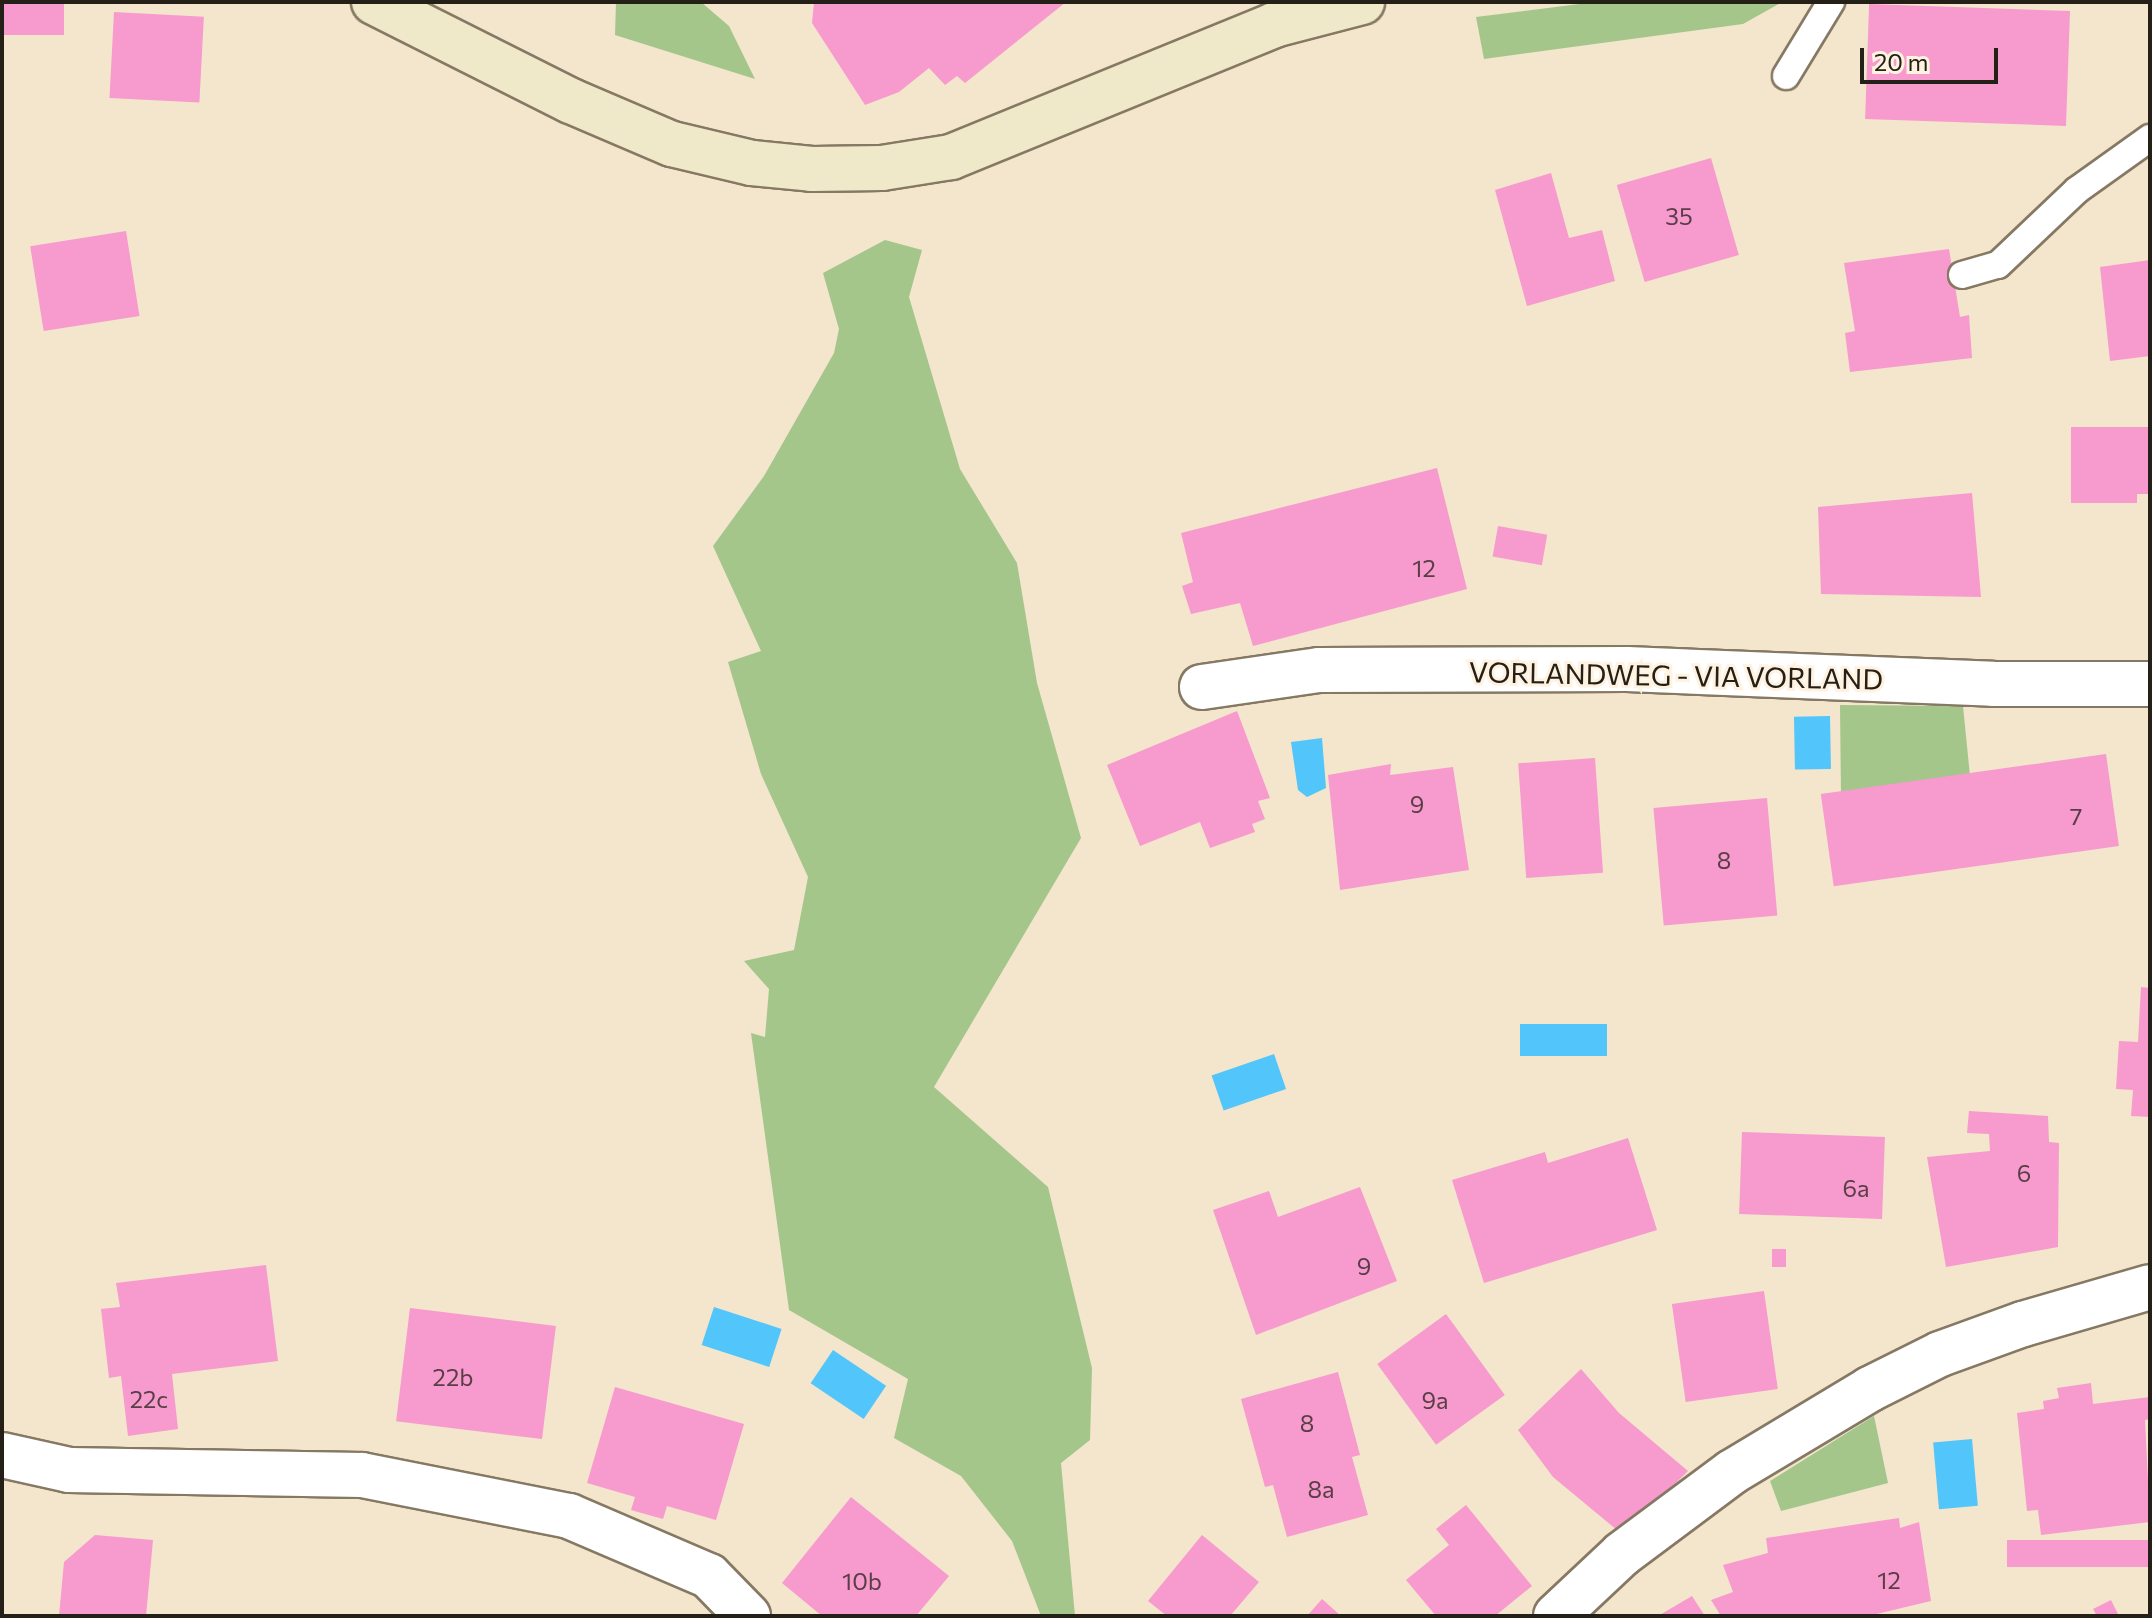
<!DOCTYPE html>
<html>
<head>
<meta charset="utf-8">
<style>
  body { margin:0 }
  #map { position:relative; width:2152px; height:1618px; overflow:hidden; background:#f4e5cd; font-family:Commissioner,sans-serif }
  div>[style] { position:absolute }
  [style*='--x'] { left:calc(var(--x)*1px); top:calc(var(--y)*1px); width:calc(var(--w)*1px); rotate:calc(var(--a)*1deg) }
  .green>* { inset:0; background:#a4c68b }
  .water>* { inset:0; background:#52c5fa; transform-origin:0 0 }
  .building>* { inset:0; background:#f79ace; transform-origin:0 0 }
  .roads { filter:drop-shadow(2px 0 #867964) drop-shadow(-2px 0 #867964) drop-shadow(0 2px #867964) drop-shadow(0 -2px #867964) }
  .lane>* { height:26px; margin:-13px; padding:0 13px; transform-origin:13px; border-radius:13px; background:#fff }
  .street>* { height:44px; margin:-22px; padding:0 22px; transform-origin:22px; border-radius:22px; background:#fff }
  .secondary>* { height:44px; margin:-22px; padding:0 22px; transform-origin:22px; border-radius:22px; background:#f0e9c9 }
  span { translate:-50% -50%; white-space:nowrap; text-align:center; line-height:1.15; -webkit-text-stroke:6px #fff2e0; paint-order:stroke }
  .number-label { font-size:24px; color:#5a3e45 }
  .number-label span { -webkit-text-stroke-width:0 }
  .street-label { font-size:28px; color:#252017 }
  .frame { position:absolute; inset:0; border:4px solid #252017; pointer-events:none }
  .scale { position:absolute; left:1860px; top:48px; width:138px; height:36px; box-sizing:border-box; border:4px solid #252017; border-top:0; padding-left:10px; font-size:24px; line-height:28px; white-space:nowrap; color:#252017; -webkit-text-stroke:6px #fff2e0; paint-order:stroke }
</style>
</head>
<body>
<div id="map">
  <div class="green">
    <i style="clip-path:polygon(616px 2px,701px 2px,729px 26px,755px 79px,615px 35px)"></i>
    <i style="clip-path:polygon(1595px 2px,1782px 2px,1743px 24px,1484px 59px,1476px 17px)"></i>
    <i style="clip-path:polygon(885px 240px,922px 250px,909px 297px,960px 469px,1017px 563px,1037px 683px,1081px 838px,934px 1087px,1048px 1187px,1092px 1368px,1090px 1440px,1061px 1463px,1075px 1616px,1041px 1616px,1012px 1541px,961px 1476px,894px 1438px,908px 1379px,789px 1310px,751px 1033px,765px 1037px,769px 989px,744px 961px,794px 950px,808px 877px,761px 774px,728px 662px,761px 651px,713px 546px,764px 476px,834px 353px,839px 329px,823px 273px)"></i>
    <i style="clip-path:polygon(1840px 705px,1963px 706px,1970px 776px,1841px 796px)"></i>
    <i style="clip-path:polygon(1874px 1416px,1888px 1483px,1781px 1511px,1770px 1481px)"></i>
  </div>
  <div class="water">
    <i style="left:1830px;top:716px;width:53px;height:36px;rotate:89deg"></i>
    <i style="clip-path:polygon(1322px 738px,1326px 788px,1307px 797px,1298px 790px,1291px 742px)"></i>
    <i style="left:1520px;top:1024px;width:87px;height:32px"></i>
    <i style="left:1274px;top:1054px;width:37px;height:66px;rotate:71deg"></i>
    <i style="left:714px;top:1307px;width:71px;height:40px;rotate:18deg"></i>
    <i style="left:833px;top:1350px;width:64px;height:40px;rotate:34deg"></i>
    <i style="left:1972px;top:1439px;width:67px;height:39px;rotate:85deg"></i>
  </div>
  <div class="building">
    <i style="left:2px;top:2px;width:62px;height:33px"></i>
    <i style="clip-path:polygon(814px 2px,1066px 2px,965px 83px,957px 76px,945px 85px,929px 68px,899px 92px,865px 105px,812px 23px)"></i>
    <i style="left:2070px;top:11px;width:115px;height:201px;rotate:92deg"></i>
    <i style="left:114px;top:12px;width:90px;height:86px;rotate:3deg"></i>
    <i style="left:1711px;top:158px;width:101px;height:98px;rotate:74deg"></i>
    <i style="clip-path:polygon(1551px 173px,1569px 238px,1602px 230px,1615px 281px,1527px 306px,1495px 190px)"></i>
    <i style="left:126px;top:231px;width:86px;height:97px;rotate:81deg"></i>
    <i style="clip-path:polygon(1949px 249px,1960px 317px,1969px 315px,1972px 358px,1850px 372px,1845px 333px,1855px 331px,1844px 263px)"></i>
    <i style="clip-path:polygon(2150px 260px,2150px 356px,2110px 361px,2100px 267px)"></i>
    <i style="clip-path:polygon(2071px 427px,2150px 427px,2150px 494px,2137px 494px,2137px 503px,2071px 503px)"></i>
    <i style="clip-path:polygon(1437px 468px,1467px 589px,1253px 646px,1240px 603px,1191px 614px,1182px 586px,1193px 582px,1181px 533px)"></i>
    <i style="clip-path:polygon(1972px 493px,1981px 597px,1821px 594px,1818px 507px)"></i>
    <i style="left:1498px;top:526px;width:50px;height:31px;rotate:10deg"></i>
    <i style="clip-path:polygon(1237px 711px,1270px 798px,1258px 801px,1265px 819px,1252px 824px,1255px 832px,1210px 848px,1200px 822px,1140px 846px,1107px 765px)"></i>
    <i style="left:2106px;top:754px;width:93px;height:288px;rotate:82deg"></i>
    <i style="left:1595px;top:758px;width:115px;height:77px;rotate:86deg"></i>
    <i style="clip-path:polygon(1391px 764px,1390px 775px,1453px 767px,1469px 870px,1340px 890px,1328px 775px)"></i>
    <i style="left:1767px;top:798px;width:118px;height:114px;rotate:85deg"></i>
    <i style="clip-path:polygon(2141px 987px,2150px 988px,2150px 1117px,2131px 1116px,2133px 1090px,2116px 1089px,2119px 1041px,2138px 1042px)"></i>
    <i style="clip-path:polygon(1969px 1111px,2048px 1116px,2049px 1142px,2059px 1143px,2058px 1247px,1946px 1267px,1927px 1157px,1990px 1151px,1989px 1134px,1967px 1133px)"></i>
    <i style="left:1742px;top:1132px;width:143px;height:82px;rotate:2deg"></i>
    <i style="clip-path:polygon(1628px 1138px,1657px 1230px,1484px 1283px,1452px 1180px,1545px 1152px,1548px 1163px)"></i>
    <i style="clip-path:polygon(1360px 1187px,1397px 1281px,1256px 1335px,1213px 1210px,1269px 1191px,1278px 1217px)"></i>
    <i style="left:1772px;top:1249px;width:14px;height:18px"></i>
    <i style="clip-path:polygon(266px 1265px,278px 1361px,172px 1374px,178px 1429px,128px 1436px,121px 1376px,109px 1378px,101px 1309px,120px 1307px,116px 1283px)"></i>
    <i style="left:1764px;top:1291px;width:99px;height:93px;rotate:82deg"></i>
    <i style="left:410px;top:1308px;width:147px;height:114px;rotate:7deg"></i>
    <i style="left:1446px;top:1314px;width:100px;height:85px;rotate:54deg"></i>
    <i style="clip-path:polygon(1581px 1369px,1619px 1413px,1688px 1471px,1623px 1535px,1553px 1477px,1518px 1430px)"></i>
    <i style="clip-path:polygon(1338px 1372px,1360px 1455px,1352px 1457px,1368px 1515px,1287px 1537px,1273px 1485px,1265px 1487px,1241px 1399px)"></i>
    <i style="clip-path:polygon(2091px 1383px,2093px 1404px,2150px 1397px,2150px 1419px,2145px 1420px,2150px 1522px,2041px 1535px,2038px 1510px,2027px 1511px,2017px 1413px,2044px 1409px,2043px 1401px,2059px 1398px,2057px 1388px)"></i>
    <i style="clip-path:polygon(615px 1387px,744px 1424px,716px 1520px,667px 1506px,663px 1519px,631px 1510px,635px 1497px,587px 1483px)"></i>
    <i style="clip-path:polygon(851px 1497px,949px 1576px,916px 1616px,822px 1616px,782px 1583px)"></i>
    <i style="clip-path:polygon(1466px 1505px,1532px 1586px,1495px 1616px,1436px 1616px,1406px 1580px,1449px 1545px,1436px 1529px)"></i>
    <i style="clip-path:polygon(1899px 1518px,1900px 1528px,1919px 1522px,1931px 1601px,1868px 1616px,1721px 1616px,1711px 1600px,1733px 1592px,1723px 1565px,1768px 1553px,1766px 1538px)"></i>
    <i style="clip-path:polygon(95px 1535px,153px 1540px,146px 1616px,59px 1616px,64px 1562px)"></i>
    <i style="clip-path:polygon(1202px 1535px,1259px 1582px,1230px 1616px,1167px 1616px,1148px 1601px)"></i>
    <i style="left:2150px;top:1540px;width:27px;height:143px;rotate:90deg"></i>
    <i style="clip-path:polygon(1692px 1596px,1705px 1616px,1658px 1616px)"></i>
    <i style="clip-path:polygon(1322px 1599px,1341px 1616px,1307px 1616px)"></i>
    <i style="clip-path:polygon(2111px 1600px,2119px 1616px,2097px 1616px,2093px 1609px)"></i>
  </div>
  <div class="roads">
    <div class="lane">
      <i style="--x:1786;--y:76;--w:87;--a:-58.7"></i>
      <i style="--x:1962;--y:275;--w:37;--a:-16"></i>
      <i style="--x:1998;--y:265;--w:109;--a:-43.5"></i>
      <i style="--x:2077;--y:190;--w:90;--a:-35.5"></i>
    </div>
    <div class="street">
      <i style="--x:1202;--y:687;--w:118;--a:-8.3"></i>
      <i style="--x:1319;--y:670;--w:308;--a:-0.2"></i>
      <i style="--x:1627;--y:669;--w:366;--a:2.3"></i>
      <i style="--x:1993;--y:684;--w:157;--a:0"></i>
      <i style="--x:2;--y:1455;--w:69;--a:12.6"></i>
      <i style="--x:69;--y:1470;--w:293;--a:1"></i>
      <i style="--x:362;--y:1475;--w:211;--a:11.2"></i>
      <i style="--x:569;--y:1516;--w:152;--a:23.2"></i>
      <i style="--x:709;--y:1576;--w:56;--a:45.7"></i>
      <i style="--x:1556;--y:1616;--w:91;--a:-43.2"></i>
      <i style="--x:1622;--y:1554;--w:137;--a:-36.7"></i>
      <i style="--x:1732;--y:1472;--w:161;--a:-31"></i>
      <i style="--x:1870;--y:1389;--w:78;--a:-26.6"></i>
      <i style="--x:1940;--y:1354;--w:88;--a:-19.9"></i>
      <i style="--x:2023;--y:1324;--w:132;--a:-16.2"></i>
    </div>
    <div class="secondary">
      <i style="--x:374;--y:2;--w:220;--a:26.7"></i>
      <i style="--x:571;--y:101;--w:110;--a:23.1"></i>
      <i style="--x:672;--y:144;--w:82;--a:13.4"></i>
      <i style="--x:752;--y:163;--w:60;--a:5.7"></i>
      <i style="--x:812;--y:169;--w:70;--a:-0.8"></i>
      <i style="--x:882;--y:168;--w:70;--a:-9.1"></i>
      <i style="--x:951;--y:157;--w:349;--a:-22.2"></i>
      <i style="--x:1274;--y:25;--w:91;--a:-14.6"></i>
    </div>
  </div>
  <div class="number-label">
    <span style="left:1679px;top:216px">35</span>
    <span style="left:1424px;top:568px">12</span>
    <span style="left:1417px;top:804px">9</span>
    <span style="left:2076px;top:816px">7</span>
    <span style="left:1724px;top:860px">8</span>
    <span style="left:2024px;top:1173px">6</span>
    <span style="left:1856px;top:1188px">6a</span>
    <span style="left:1364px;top:1266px">9</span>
    <span style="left:453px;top:1377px">22b</span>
    <span style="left:149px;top:1399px">22c</span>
    <span style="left:1435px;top:1400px">9a</span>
    <span style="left:1307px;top:1423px">8</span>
    <span style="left:1321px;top:1489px">8a</span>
    <span style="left:1889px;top:1580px">12</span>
    <span style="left:862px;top:1581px">10b</span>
  </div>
  <div class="street-label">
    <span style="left:1676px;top:675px;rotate:1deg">VORLANDWEG - VIA VORLAND</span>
  </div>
  <div class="frame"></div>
  <div class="scale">20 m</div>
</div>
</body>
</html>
